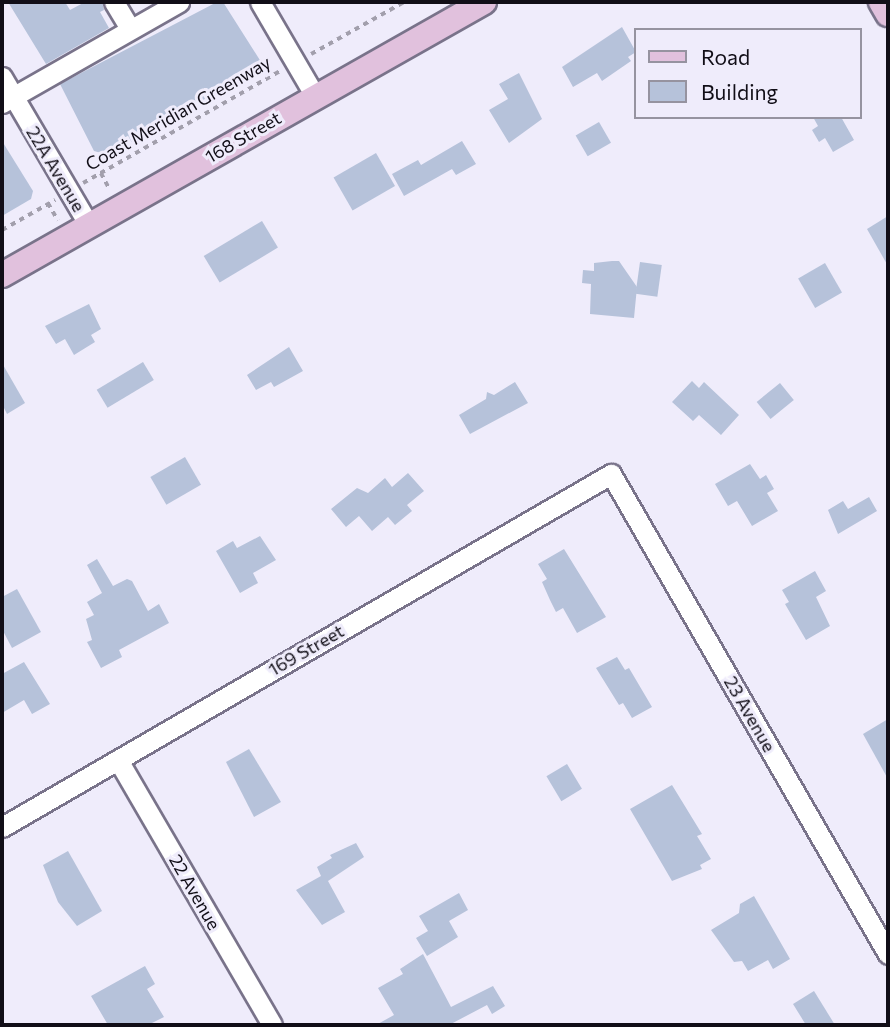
<!DOCTYPE html>
<html>
<head>
<meta charset="utf-8">
<style>
  body { margin:0 }
  #map { position:relative; width:890px; height:1027px; overflow:hidden; background:#efecfb; font-family:Commissioner,sans-serif }
  div>[style] { position:absolute }
  [style*='--x'] { left:calc(var(--x)*1px); top:calc(var(--y)*1px); width:calc(var(--w)*1px); rotate:calc(var(--a)*1deg) }
  .building>* { inset:0; background:#b6c2da; transform-origin:0 0 }
  .path>* { height:3.5px; margin-top:-1.75px; transform-origin:0; background:repeating-linear-gradient(90deg,#a29fac 0 5px,transparent 0 10px) }
  .roads { filter:drop-shadow(2px 0 #79738a) drop-shadow(-2px 0 #79738a) drop-shadow(0 2px #79738a) drop-shadow(0 -2px #79738a) }
  .minor>* { height:19px; margin:-9.5px; padding:0 9.5px; transform-origin:9.5px; border-radius:9.5px; background:#fff }
  .major>* { height:24px; margin:-12px; padding:0 12px; transform-origin:12px; border-radius:12px; background:#e1c1dd }
  span { translate:-50% -50%; white-space:nowrap; text-align:center; line-height:1.15; -webkit-text-stroke:6px #efecfb; paint-order:stroke }
  .street-label { font-size:18px; color:#110e17 }
  .frame { position:absolute; inset:0; border:4px solid #110e17; pointer-events:none }
  .legend { position:absolute; left:634px; top:28px; width:228px; height:91px; box-sizing:border-box; background:#efecfb; border:2px solid #9693a0; margin:0; padding:9px 12px; list-style:none; font-size:21px; color:#110e17 }
  .legend li { display:flex; align-items:center; gap:14px; height:35px }
  .legend b { width:35px; border:2px solid #9693a0 }
</style>
</head>
<body>
<div id="map">
  <div class="building">
    <i style="clip-path:polygon(8px 2px,65px 2px,70px 10px,85px 2px,102px 2px,104px 10px,100px 12px,109px 28px,46px 64px)"></i>
    <i style="clip-path:polygon(217px 2px,223px 2px,263px 65px,123px 147px,120px 142px,101px 153px,94px 151px,60px 84px)"></i>
    <i style="clip-path:polygon(622px 27px,636px 52px,628px 57px,631px 61px,602px 81px,597px 73px,573px 87px,562px 67px)"></i>
    <i style="clip-path:polygon(519px 73px,542px 119px,509px 143px,489px 110px,508px 99px,499px 84px)"></i>
    <i style="clip-path:polygon(813px 117px,841px 117px,854px 140px,833px 152px,825px 138px,819px 142px,812px 130px,818px 126px)"></i>
    <i style="left:599px;top:122px;width:24px;height:27px;rotate:60deg"></i>
    <i style="clip-path:polygon(2px 141px,33px 191px,31px 199px,2px 216px)"></i>
    <i style="clip-path:polygon(462px 141px,476px 164px,456px 175px,452px 169px,404px 196px,392px 174px,418px 160px,421px 165px)"></i>
    <i style="left:376px;top:153px;width:38px;height:49px;rotate:60deg"></i>
    <i style="clip-path:polygon(888px 216px,888px 266px,867px 229px)"></i>
    <i style="left:262px;top:221px;width:31px;height:68px;rotate:59deg"></i>
    <i style="clip-path:polygon(612px 261px,619px 261px,637px 287px,634px 318px,590px 314px,591px 284px,582px 283px,583px 270px,594px 271px,594px 263px)"></i>
    <i style="left:640px;top:262px;width:22px;height:32px;rotate:8deg"></i>
    <i style="left:825px;top:263px;width:34px;height:31px;rotate:60deg"></i>
    <i style="clip-path:polygon(89px 304px,101px 329px,91px 335px,95px 342px,74px 355px,65px 339px,56px 344px,45px 326px)"></i>
    <i style="clip-path:polygon(289px 347px,303px 371px,274px 387px,271px 382px,256px 390px,247px 375px)"></i>
    <i style="left:143px;top:362px;width:21px;height:54px;rotate:59deg"></i>
    <i style="clip-path:polygon(2px 363px,25px 403px,7px 414px,2px 404px)"></i>
    <i style="clip-path:polygon(692px 381px,699px 388px,704px 382px,739px 415px,721px 435px,699px 415px,693px 421px,672px 402px)"></i>
    <i style="clip-path:polygon(515px 382px,528px 403px,470px 434px,459px 415px,486px 399px,487px 392px,494px 395px)"></i>
    <i style="left:780px;top:383px;width:22px;height:30px;rotate:51deg"></i>
    <i style="left:185px;top:457px;width:32px;height:40px;rotate:60deg"></i>
    <i style="clip-path:polygon(750px 464px,760px 479px,766px 475px,774px 489px,767px 493px,778px 511px,752px 526px,737px 501px,728px 506px,715px 484px)"></i>
    <i style="clip-path:polygon(408px 473px,424px 491px,407px 505px,412px 511px,395px 525px,388px 517px,372px 531px,359px 516px,346px 527px,331px 509px,357px 488px,368px 493px,385px 478px,392px 487px)"></i>
    <i style="clip-path:polygon(869px 497px,877px 511px,838px 534px,828px 510px,843px 501px,848px 509px)"></i>
    <i style="clip-path:polygon(260px 536px,276px 560px,253px 573px,258px 583px,240px 593px,216px 551px,233px 541px,237px 548px)"></i>
    <i style="clip-path:polygon(564px 549px,606px 617px,577px 633px,563px 608px,556px 612px,550px 600px,542px 582px,547px 579px,538px 564px)"></i>
    <i style="clip-path:polygon(97px 559px,113px 586px,127px 579px,132px 581px,148px 611px,159px 604px,169px 623px,119px 650px,122px 657px,101px 668px,87px 642px,92px 640px,86px 619px,94px 615px,87px 602px,102px 593px,87px 565px)"></i>
    <i style="clip-path:polygon(815px 571px,826px 591px,816px 597px,830px 626px,806px 640px,785px 604px,789px 602px,782px 590px)"></i>
    <i style="clip-path:polygon(17px 589px,41px 632px,12px 648px,2px 629px,2px 597px)"></i>
    <i style="clip-path:polygon(617px 657px,625px 670px,629px 668px,652px 707px,632px 718px,623px 703px,619px 705px,596px 668px)"></i>
    <i style="clip-path:polygon(24px 662px,50px 704px,32px 714px,24px 700px,2px 713px,2px 674px)"></i>
    <i style="clip-path:polygon(888px 719px,888px 779px,863px 734px)"></i>
    <i style="clip-path:polygon(249px 749px,281px 802px,254px 817px,226px 762px)"></i>
    <i style="left:567px;top:764px;width:29px;height:24px;rotate:59deg"></i>
    <i style="clip-path:polygon(672px 785px,702px 834px,697px 836px,711px 859px,700px 865px,702px 869px,672px 881px,630px 809px)"></i>
    <i style="clip-path:polygon(356px 843px,364px 857px,328px 881px,345px 912px,322px 925px,296px 890px,321px 876px,317px 867px,332px 858px,330px 855px)"></i>
    <i style="clip-path:polygon(68px 851px,102px 911px,77px 926px,58px 902px,43px 865px)"></i>
    <i style="clip-path:polygon(459px 893px,468px 910px,449px 921px,458px 937px,427px 956px,416px 938px,428px 931px,419px 916px)"></i>
    <i style="clip-path:polygon(754px 896px,790px 959px,773px 969px,768px 960px,748px 971px,742px 961px,734px 962px,711px 930px,739px 913px,740px 904px)"></i>
    <i style="clip-path:polygon(423px 954px,451px 1007px,493px 986px,505px 1006px,492px 1014px,487px 1005px,449px 1025px,376px 1025px,394px 1015px,378px 988px,403px 974px,400px 969px)"></i>
    <i style="clip-path:polygon(145px 966px,155px 984px,147px 989px,164px 1017px,148px 1025px,108px 1025px,91px 996px)"></i>
    <i style="clip-path:polygon(814px 991px,835px 1025px,806px 1025px,793px 1004px)"></i>
  </div>
  <div class="path">
    <i style="--x:311;--y:54;--w:107;--a:-29.2"></i>
    <i style="--x:101;--y:173;--w:19;--a:62"></i>
    <i style="--x:83;--y:183;--w:227;--a:-29.6"></i>
    <i style="--x:48;--y:203;--w:20;--a:60"></i>
    <i style="--x:2;--y:230;--w:61;--a:-29.5"></i>
  </div>
  <div class="roads">
    <div class="minor">
      <i style="--x:114;--y:2;--w:31;--a:59"></i>
      <i style="--x:260;--y:2;--w:109;--a:59.7"></i>
      <i style="--x:2;--y:77;--w:172;--a:59.6"></i>
      <i style="--x:2;--y:103;--w:204;--a:-29.7"></i>
      <i style="--x:118;--y:760;--w:306;--a:59.8"></i>
      <i style="--x:2;--y:827;--w:704;--a:-30.1"></i>
      <i style="--x:611;--y:474;--w:554;--a:60.01"></i>
    </div>
    <div class="major">
      <i style="--x:881;--y:2;--w:14;--a:60"></i>
      <i style="--x:2;--y:275;--w:554;--a:-29.53"></i>
    </div>
  </div>
  <div class="street-label">
    <span style="left:178px;top:113px;rotate:-30deg">Coast Meridian Greenway</span>
    <span style="left:243px;top:137px;rotate:-30deg">168 Street</span>
    <span style="left:56px;top:169px;rotate:59deg">22A Avenue</span>
    <span style="left:306px;top:650px;rotate:-30deg">169 Street</span>
    <span style="left:750px;top:714px;rotate:60deg">23 Avenue</span>
    <span style="left:195px;top:892px;rotate:60deg">22 Avenue</span>
  </div>
  <div class="frame"></div>
  <ul class="legend">
  <li><b style="height:9px;background:#e1c1dd"></b>Road</li>
  <li><b style="height:19px;background:#b6c2da"></b>Building</li>
  </ul>
</div>
</body>
</html>
